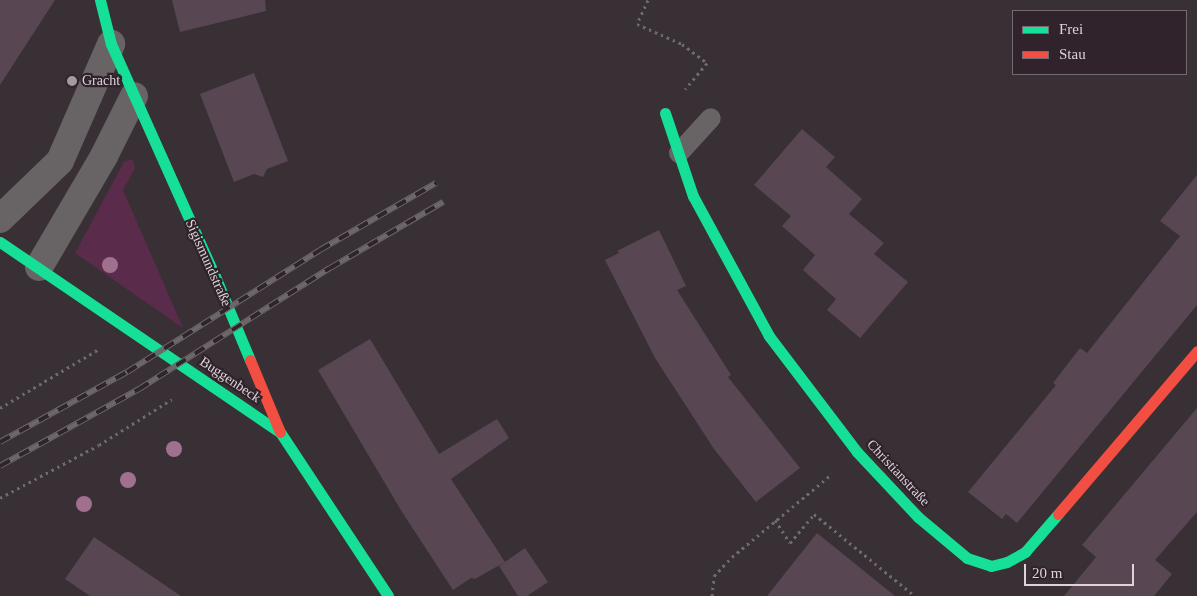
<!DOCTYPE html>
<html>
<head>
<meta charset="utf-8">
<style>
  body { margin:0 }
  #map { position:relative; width:1197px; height:596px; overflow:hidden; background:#383034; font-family:"Times New Roman",serif }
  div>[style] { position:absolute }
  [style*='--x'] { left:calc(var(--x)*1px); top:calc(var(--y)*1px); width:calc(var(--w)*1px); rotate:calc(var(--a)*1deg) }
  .green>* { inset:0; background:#5b2b4b }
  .building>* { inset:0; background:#584652 }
  .path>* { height:3px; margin-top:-1.5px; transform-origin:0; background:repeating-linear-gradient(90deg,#6e6b6d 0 2.5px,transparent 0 6.5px) }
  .lane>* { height:20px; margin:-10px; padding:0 10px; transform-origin:10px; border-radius:10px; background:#686466 }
  .street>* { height:28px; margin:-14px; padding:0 14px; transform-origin:14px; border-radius:14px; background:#686466 }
  .fast>* { height:11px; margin:-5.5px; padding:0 5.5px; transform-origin:5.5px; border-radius:5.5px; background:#16e098 }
  .jam>* { height:11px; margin:-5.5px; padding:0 5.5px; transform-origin:5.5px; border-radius:5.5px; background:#f24e42 }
  .rail>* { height:5.5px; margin-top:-2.75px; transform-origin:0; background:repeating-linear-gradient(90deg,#30232b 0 11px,#6c676a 0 22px); box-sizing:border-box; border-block:1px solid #6c676a }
  .trees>* { width:16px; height:16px; margin:-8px; border-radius:50%; background:#a0708e }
  .dots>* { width:14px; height:14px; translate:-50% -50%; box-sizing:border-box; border:2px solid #30232b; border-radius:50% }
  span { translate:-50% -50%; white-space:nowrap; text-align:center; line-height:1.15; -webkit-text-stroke:4.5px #30232b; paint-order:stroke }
  .poi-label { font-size:14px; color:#ddd4da }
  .left { translate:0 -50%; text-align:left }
  .street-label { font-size:14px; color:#ddd4da }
  .legend { position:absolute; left:1012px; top:10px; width:175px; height:65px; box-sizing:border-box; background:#30232b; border:1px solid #756a71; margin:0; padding:6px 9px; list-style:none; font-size:15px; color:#ddd4da }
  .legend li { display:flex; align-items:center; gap:10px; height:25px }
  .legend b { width:25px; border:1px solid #756a71 }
  .scale { position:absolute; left:1024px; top:564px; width:110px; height:22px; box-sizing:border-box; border:2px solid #ddd4da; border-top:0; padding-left:6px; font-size:15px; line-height:18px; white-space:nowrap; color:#ddd4da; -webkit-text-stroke:4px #30232b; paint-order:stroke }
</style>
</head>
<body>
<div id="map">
  <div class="green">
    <i style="clip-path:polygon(133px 159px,135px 168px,123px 190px,183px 328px,75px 253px,124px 162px)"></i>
  </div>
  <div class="building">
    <i style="clip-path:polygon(0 0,55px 0,0 85px)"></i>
    <i style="clip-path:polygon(172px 0,265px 0,266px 11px,180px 32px)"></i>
    <i style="clip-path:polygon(254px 73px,288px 161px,267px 169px,263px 177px,254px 174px,234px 182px,200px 94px)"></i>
    <i style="clip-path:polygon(802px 129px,835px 157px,826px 167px,862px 199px,849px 214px,884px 243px,874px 254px,908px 282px,860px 338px,827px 310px,836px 299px,803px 270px,815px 255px,782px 226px,791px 216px,754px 185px)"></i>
    <i style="clip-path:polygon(1197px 175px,1197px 305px,1017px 523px,1006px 514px,1002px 519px,968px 492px,1056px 385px,1053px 383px,1080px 348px,1087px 353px,1180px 236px,1160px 221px)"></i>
    <i style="clip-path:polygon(659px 230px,686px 286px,677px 290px,731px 375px,728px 377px,800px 468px,756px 502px,714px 449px,655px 358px,605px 260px,619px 253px,617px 251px)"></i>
    <i style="clip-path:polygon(370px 339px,439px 454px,497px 419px,509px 438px,451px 479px,505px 562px,475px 579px,471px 578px,453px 590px,402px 512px,318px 370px)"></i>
    <i style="clip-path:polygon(1197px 408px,1197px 512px,1155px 560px,1172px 574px,1154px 596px,1064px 596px,1096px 557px,1082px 545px)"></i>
    <i style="clip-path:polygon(817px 533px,895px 596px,767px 596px)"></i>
    <i style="clip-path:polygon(94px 537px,181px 596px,90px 596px,65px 579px)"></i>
    <i style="clip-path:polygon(525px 548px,548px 582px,527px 596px,518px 596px,499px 566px)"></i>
  </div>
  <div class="path">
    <i style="--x:648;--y:0;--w:26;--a:115"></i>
    <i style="--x:637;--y:24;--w:49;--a:24"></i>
    <i style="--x:682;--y:44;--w:31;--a:37"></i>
    <i style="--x:707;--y:63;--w:34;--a:130"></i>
    <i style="--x:0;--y:408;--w:115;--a:-30.8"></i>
    <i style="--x:0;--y:498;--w:112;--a:-28.2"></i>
    <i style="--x:99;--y:445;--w:86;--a:-32.2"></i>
    <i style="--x:775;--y:520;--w:27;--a:57"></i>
    <i style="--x:790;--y:543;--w:38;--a:-50"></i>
    <i style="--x:814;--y:514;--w:130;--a:39.1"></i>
    <i style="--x:712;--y:596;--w:20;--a:-84"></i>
    <i style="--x:714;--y:576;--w:26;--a:-47"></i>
    <i style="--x:732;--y:557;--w:130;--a:-39.7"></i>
  </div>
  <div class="lane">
    <i style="--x:679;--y:153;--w:47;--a:-47.6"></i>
  </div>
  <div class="street">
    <i style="--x:0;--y:219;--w:83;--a:-44"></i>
    <i style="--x:60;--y:161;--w:128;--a:-66.4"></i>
    <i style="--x:39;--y:267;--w:129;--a:-59.6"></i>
    <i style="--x:104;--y:156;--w:67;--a:-63.4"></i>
  </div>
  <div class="fast">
    <i style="--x:100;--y:0;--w:45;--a:76"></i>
    <i style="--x:111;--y:44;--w:254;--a:65.9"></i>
    <i style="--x:215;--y:276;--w:91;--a:67.4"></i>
    <i style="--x:665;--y:113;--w:88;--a:71.4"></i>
    <i style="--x:693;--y:196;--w:159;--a:61.5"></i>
    <i style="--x:769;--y:336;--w:146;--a:52.8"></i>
    <i style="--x:857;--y:452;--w:89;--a:46.8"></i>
    <i style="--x:918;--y:517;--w:64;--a:39.9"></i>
    <i style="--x:967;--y:558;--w:25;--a:18"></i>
    <i style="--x:991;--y:566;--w:16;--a:-14"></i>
    <i style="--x:1007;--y:562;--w:21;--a:-29"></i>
    <i style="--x:1025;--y:552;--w:50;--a:-49"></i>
    <i style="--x:0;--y:242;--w:338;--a:34.2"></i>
    <i style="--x:280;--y:432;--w:196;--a:56.6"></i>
  </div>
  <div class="jam">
    <i style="--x:250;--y:360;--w:78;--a:67.4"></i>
    <i style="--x:1058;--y:514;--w:214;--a:-49.5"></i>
  </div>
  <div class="rail">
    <i style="--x:0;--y:442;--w:145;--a:-28.9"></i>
    <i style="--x:127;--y:372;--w:228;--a:-32.3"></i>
    <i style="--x:320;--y:250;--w:134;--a:-30"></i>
    <i style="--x:0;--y:466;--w:159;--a:-29"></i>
    <i style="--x:139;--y:389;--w:226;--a:-32.4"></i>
    <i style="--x:330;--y:268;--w:131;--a:-30.3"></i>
  </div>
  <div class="trees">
    <i style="left:110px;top:265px"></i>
    <i style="left:174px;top:449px"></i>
    <i style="left:128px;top:480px"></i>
    <i style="left:84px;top:504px"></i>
  </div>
  <div class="dots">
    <i style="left:72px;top:81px;background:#a39ba0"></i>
  </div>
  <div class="poi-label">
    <span class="left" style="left:82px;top:81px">Gracht</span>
  </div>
  <div class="street-label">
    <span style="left:208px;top:263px;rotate:66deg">Sigismundstraße</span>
    <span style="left:230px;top:380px;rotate:34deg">Buggenbeck</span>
    <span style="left:898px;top:473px;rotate:47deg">Christianstraße</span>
  </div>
  <ul class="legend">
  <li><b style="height:6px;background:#16e098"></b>Frei</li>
  <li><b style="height:6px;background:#f24e42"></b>Stau</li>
  </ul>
  <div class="scale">20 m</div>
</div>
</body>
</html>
